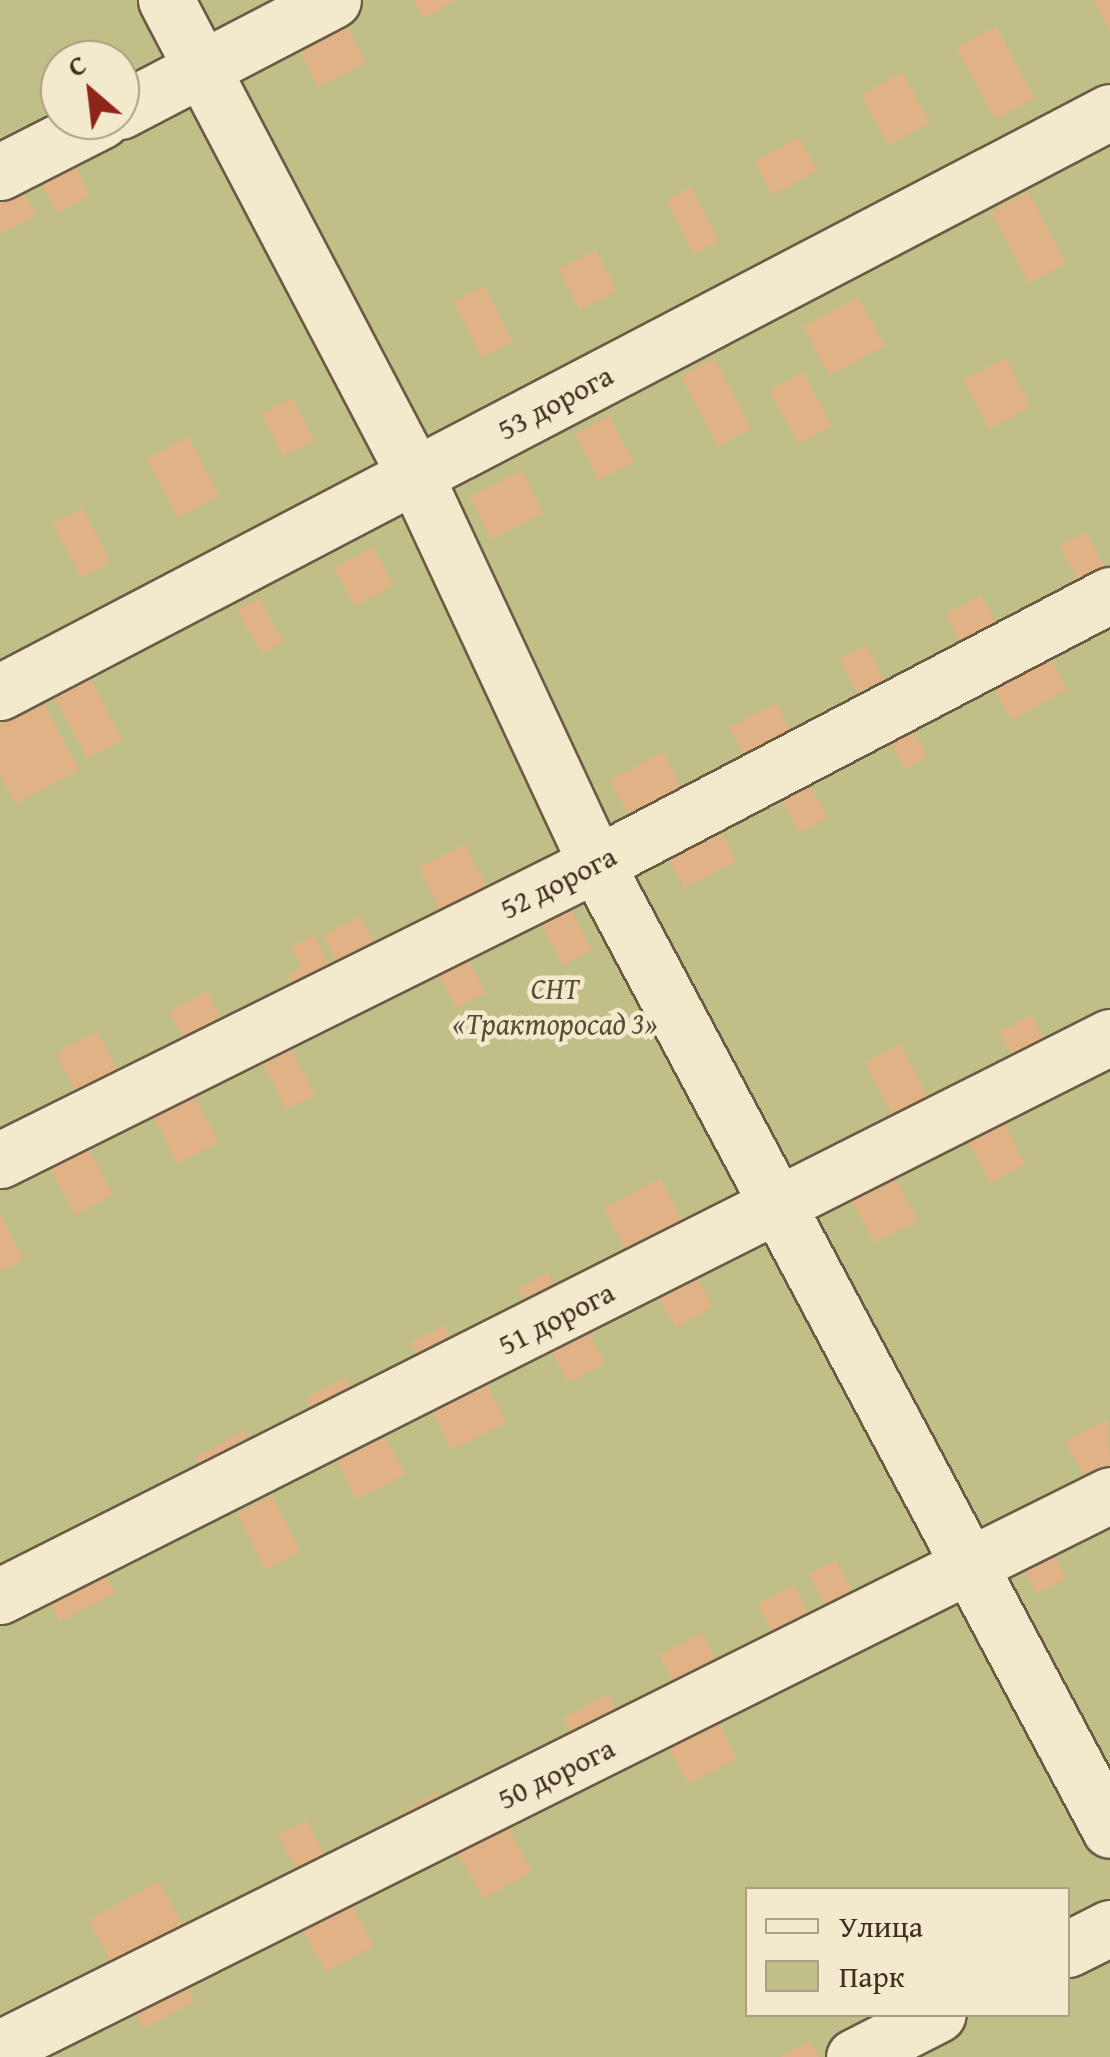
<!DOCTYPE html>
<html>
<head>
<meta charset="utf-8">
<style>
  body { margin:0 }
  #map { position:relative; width:1110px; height:2057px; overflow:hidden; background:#ecdeb4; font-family:"Gentium Book Plus",serif }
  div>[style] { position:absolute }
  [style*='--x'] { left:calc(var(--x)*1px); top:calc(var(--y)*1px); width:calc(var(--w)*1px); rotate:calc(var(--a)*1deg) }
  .green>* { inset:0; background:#c0bf87 }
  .building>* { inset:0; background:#e2b287; transform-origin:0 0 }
  .roads { filter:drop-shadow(2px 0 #6a5b45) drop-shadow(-2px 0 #6a5b45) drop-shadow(0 2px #6a5b45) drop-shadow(0 -2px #6a5b45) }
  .street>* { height:55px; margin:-27.5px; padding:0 27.5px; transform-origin:27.5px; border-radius:27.5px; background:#f3eace }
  span { translate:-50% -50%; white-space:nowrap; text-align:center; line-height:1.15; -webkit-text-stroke:9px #f3eace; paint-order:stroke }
  .street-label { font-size:30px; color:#3e2f20 }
  .park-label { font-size:30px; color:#584c35; font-style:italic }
  .legend { position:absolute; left:745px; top:1887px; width:325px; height:130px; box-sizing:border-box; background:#f3eace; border:2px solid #ab9f88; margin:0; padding:12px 18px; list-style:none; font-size:30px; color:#3e2f20 }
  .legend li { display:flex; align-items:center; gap:20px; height:50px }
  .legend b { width:50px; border:2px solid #ab9f88 }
  .north { position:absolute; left:40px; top:40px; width:100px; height:100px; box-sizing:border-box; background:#f3eace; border:2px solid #ab9f88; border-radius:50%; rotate:332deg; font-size:28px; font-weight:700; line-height:40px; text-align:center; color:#3e2f20 }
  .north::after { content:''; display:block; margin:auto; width:35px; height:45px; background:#8f2418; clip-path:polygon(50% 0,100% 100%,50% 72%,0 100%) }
</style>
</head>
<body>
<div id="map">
  <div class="green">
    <i style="clip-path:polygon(evenodd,0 0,1110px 0,1110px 2057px,0 2057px,0 0,60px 60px,120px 60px,120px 120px,60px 120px,60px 60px,0 0,748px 1890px,1068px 1890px,1068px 2014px,748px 2014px,748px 1890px)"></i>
  </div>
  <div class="building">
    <i style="clip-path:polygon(413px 0,457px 0,423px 18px)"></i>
    <i style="clip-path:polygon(1093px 0,1110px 0,1110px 32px)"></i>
    <i style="left:345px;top:24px;width:44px;height:53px;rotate:62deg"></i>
    <i style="left:996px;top:26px;width:82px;height:45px;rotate:62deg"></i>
    <i style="left:902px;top:72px;width:58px;height:47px;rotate:61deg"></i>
    <i style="left:799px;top:137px;width:38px;height:51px;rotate:61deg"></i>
    <i style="left:71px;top:159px;width:41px;height:38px;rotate:62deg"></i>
    <i style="clip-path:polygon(19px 183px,36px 215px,0 234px,0 193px)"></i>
    <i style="left:691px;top:187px;width:61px;height:28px;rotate:63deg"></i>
    <i style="left:1028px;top:192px;width:81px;height:42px;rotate:62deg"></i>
    <i style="left:596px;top:250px;width:46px;height:42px;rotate:63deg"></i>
    <i style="left:484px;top:286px;width:63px;height:34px;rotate:63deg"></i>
    <i style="left:859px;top:297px;width:55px;height:63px;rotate:62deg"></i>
    <i style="left:714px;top:358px;width:80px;height:38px;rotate:62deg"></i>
    <i style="left:1005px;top:358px;width:55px;height:47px;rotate:62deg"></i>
    <i style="left:803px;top:372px;width:61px;height:38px;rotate:62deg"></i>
    <i style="left:292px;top:398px;width:48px;height:34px;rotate:63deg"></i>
    <i style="left:609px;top:416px;width:52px;height:39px;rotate:62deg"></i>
    <i style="left:188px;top:437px;width:67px;height:47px;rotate:62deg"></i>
    <i style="left:522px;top:470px;width:48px;height:59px;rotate:63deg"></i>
    <i style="left:82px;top:508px;width:61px;height:33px;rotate:62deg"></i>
    <i style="left:1086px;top:532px;width:51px;height:30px;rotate:62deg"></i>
    <i style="left:373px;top:547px;width:44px;height:44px;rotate:62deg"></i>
    <i style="left:981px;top:595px;width:43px;height:40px;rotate:62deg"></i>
    <i style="left:259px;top:598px;width:50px;height:25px;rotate:61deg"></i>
    <i style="left:866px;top:645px;width:55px;height:30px;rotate:62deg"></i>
    <i style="left:1045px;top:649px;width:46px;height:64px;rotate:61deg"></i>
    <i style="left:87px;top:673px;width:76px;height:40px;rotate:62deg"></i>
    <i style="clip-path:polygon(42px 700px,79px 770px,15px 804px,0 775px,0 722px)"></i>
    <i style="left:776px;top:703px;width:47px;height:53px;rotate:62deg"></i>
    <i style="left:907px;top:718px;width:44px;height:26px;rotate:62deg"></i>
    <i style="left:663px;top:752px;width:49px;height:60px;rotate:62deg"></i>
    <i style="left:803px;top:772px;width:52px;height:32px;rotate:62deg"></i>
    <i style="left:715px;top:821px;width:45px;height:59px;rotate:62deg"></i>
    <i style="left:465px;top:844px;width:63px;height:52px;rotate:63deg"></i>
    <i style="left:563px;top:895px;width:62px;height:33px;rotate:62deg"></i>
    <i style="left:360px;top:916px;width:47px;height:42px;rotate:62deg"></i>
    <i style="clip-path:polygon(314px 935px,338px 980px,301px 1000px,288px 975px,302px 967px,291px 947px)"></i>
    <i style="left:460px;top:945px;width:54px;height:33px;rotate:62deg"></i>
    <i style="left:207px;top:991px;width:45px;height:43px;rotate:62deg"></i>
    <i style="left:1031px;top:1015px;width:42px;height:36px;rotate:62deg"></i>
    <i style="left:97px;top:1031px;width:54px;height:47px;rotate:62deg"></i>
    <i style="left:285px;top:1038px;width:64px;height:32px;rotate:62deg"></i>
    <i style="left:900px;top:1044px;width:74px;height:40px;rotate:62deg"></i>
    <i style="left:191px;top:1090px;width:59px;height:46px;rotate:62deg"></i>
    <i style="left:1001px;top:1118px;width:52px;height:40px;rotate:62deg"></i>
    <i style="left:89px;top:1150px;width:51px;height:43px;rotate:62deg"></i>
    <i style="left:891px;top:1170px;width:57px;height:49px;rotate:62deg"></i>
    <i style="left:660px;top:1178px;width:67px;height:64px;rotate:62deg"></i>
    <i style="clip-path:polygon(0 1214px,24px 1259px,0 1272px)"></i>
    <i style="left:548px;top:1272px;width:37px;height:34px;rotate:61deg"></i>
    <i style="left:696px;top:1277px;width:34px;height:43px;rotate:60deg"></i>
    <i style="left:444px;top:1325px;width:36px;height:38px;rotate:62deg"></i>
    <i style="left:586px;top:1327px;width:41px;height:42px;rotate:62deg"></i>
    <i style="left:346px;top:1377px;width:30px;height:45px;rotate:63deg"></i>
    <i style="left:487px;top:1385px;width:42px;height:61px;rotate:63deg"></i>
    <i style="clip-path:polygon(1108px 1419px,1110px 1470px,1087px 1482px,1065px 1441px)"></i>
    <i style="left:244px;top:1431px;width:32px;height:55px;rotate:62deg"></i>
    <i style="left:385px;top:1436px;width:43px;height:55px;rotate:62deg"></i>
    <i style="left:272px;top:1496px;width:63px;height:39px;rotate:63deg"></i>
    <i style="left:1048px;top:1545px;width:38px;height:33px;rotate:62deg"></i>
    <i style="left:836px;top:1560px;width:50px;height:31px;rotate:62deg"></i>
    <i style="left:100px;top:1564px;width:33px;height:62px;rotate:63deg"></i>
    <i style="left:794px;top:1585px;width:49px;height:41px;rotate:62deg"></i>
    <i style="left:702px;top:1633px;width:44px;height:48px;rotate:63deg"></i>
    <i style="left:607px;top:1694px;width:31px;height:50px;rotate:61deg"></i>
    <i style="left:714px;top:1715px;width:49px;height:55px;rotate:62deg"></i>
    <i style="left:438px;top:1792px;width:21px;height:41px;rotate:61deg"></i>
    <i style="left:306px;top:1820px;width:54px;height:32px;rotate:62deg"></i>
    <i style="left:507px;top:1826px;width:52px;height:56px;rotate:61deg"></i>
    <i style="left:159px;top:1881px;width:48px;height:81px;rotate:61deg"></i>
    <i style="left:348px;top:1898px;width:54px;height:55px;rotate:61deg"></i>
    <i style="left:177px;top:1968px;width:38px;height:58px;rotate:62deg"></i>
    <i style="clip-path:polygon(810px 2041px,819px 2057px,780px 2057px)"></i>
  </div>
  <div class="roads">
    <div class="street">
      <i style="--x:166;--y:0;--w:536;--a:62.34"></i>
      <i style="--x:415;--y:475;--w:429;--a:65"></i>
      <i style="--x:596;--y:864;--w:1094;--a:61.98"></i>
      <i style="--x:120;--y:111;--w:240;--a:-27.5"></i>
      <i style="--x:0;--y:172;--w:114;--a:-27"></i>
      <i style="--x:0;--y:692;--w:1252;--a:-27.59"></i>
      <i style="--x:0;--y:1160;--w:665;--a:-26.41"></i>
      <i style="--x:596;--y:864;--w:580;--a:-27.63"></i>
      <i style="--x:0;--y:1596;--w:1243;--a:-26.73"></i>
      <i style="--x:1068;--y:1949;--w:47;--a:-26.6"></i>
      <i style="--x:0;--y:2048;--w:1240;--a:-26.48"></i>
      <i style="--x:854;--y:2057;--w:94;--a:-27.1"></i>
    </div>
  </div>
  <div class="street-label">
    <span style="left:555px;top:402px;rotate:-28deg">53 дорога</span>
    <span style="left:558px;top:882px;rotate:-27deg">52 дорога</span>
    <span style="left:556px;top:1318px;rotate:-27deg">51 дорога</span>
    <span style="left:556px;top:1773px;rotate:-26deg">50 дорога</span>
  </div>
  <div class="park-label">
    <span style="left:555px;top:1005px">СНТ<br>«Тракторосад 3»</span>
  </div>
  <ul class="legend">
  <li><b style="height:12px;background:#f3eace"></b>Улица</li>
  <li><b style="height:28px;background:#c0bf87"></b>Парк</li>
  </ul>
  <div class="north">С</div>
</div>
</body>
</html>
